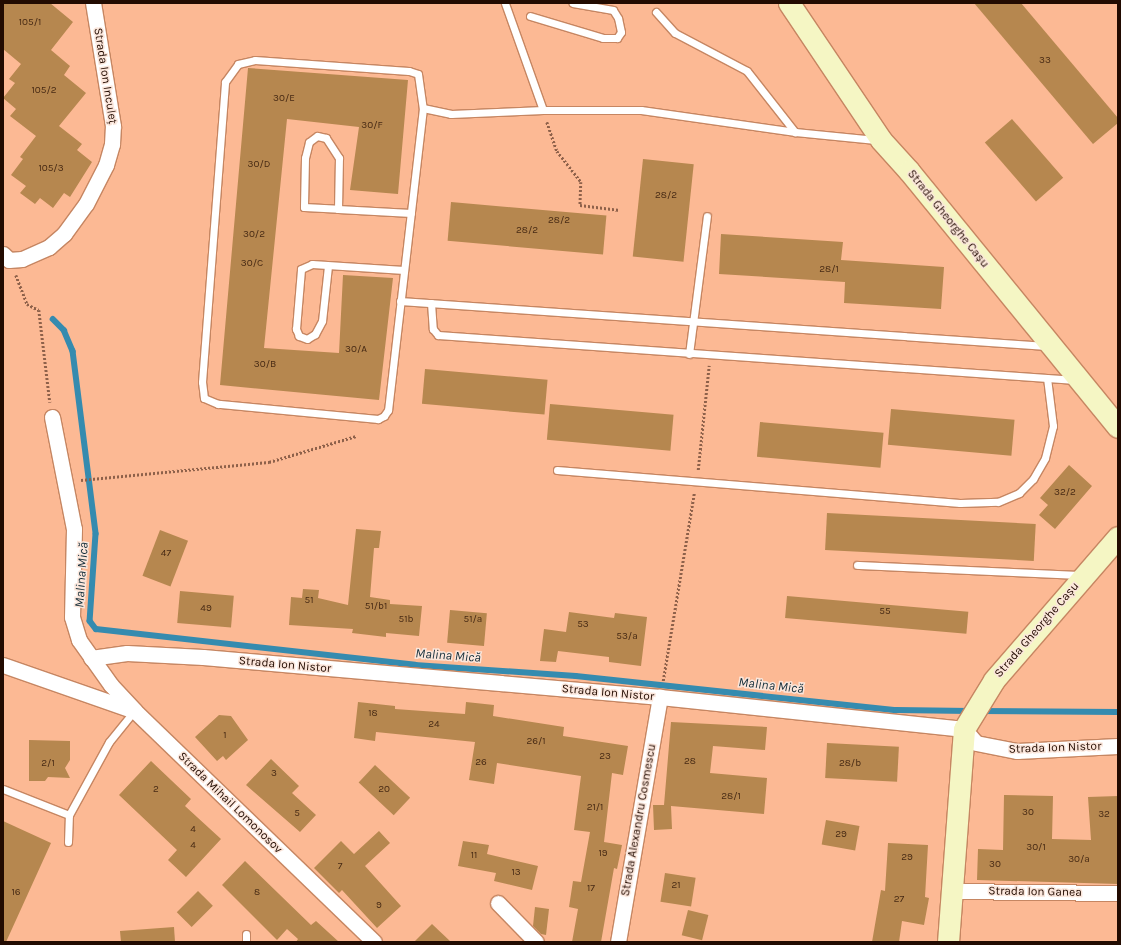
<!DOCTYPE html>
<html>
<head>
<meta charset="utf-8">
<style>
  body { margin:0 }
  #map { position:relative; width:1121px; height:945px; overflow:hidden; background:#fcb994; font-family:Karla,sans-serif }
  div>[style] { position:absolute }
  [style*='--x'] { left:calc(var(--x)*1px); top:calc(var(--y)*1px); width:calc(var(--w)*1px); rotate:calc(var(--a)*1deg) }
  .stream>* { height:5.5px; margin:-2.75px; padding:0 2.75px; transform-origin:2.75px; border-radius:2.75px; background:#358baf }
  .building>* { inset:0; background:#b6874f; transform-origin:0 0 }
  .path>* { height:2.5px; margin-top:-1.25px; transform-origin:0; background:repeating-linear-gradient(90deg,#8e614a 0 2px,transparent 0 4px) }
  .roads { filter:drop-shadow(1px 0 #c68662) drop-shadow(-1px 0 #c68662) drop-shadow(0 1px #c68662) drop-shadow(0 -1px #c68662) }
  .lane>* { height:7px; margin:-3.5px; padding:0 3.5px; transform-origin:3.5px; border-radius:3.5px; background:#fff }
  .street>* { height:15px; margin:-7.5px; padding:0 7.5px; transform-origin:7.5px; border-radius:7.5px; background:#fff }
  .secondary>* { height:21px; margin:-10.5px; padding:0 10.5px; transform-origin:10.5px; border-radius:10.5px; background:#f5f6c4 }
  span { translate:-50% -50%; white-space:nowrap; text-align:center; line-height:1.15; -webkit-text-stroke:3px #fbe6db; paint-order:stroke }
  .number-label { font-size:10px; color:#472a14 }
  .number-label span { -webkit-text-stroke-width:0 }
  .street-label { font-size:12px; color:#220b01 }
  .water-label { font-size:13px; color:#132d39; font-style:italic }
  .frame { position:absolute; inset:0; border:4px solid #220b01; pointer-events:none }
</style>
</head>
<body>
<div id="map">
  <div class="stream">
    <i style="--x:53;--y:319;--w:16;--a:45"></i>
    <i style="--x:64;--y:330;--w:23;--a:67"></i>
    <i style="--x:73;--y:351;--w:184;--a:82.8"></i>
    <i style="--x:96;--y:534;--w:87;--a:93.9"></i>
    <i style="--x:90;--y:621;--w:10;--a:53"></i>
    <i style="--x:96;--y:629;--w:321;--a:6.4"></i>
    <i style="--x:415;--y:665;--w:161;--a:3.9"></i>
    <i style="--x:576;--y:676;--w:322;--a:6.1"></i>
    <i style="--x:896;--y:710;--w:74;--a:0.8"></i>
    <i style="--x:980;--y:711;--w:138;--a:0.4"></i>
  </div>
  <div class="building">
    <i style="clip-path:polygon(3px 3px,50px 3px,73px 22px,51px 50px,70px 66px,64px 75px,86px 93px,59px 126px,82px 144px,77px 150px,92px 162px,70px 197px,64px 193px,53px 208px,40px 198px,35px 204px,20px 193px,26px 186px,11px 175px,23px 159px,20px 157px,36px 136px,10px 116px,16px 109px,3px 98px,15px 83px,9px 79px,21px 64px,3px 49px)"></i>
    <i style="clip-path:polygon(974px 3px,1021px 3px,1118px 118px,1118px 123px,1093px 144px)"></i>
    <i style="clip-path:polygon(248px 68px,408px 80px,398px 194px,350px 190px,359px 127px,287px 119px,264px 348px,339px 353px,343px 275px,393px 278px,379px 400px,220px 385px)"></i>
    <i style="left:1012px;top:119px;width:78px;height:36px;rotate:49deg"></i>
    <i style="left:643px;top:159px;width:51px;height:98px;rotate:6deg"></i>
    <i style="left:451px;top:202px;width:156px;height:39px;rotate:5deg"></i>
    <i style="clip-path:polygon(721px 234px,843px 242px,841px 260px,944px 267px,941px 309px,844px 303px,845px 282px,719px 274px)"></i>
    <i style="left:425px;top:369px;width:123px;height:35px;rotate:5deg"></i>
    <i style="left:550px;top:404px;width:124px;height:36px;rotate:5deg"></i>
    <i style="left:891px;top:409px;width:124px;height:36px;rotate:5deg"></i>
    <i style="left:760px;top:422px;width:124px;height:35px;rotate:5deg"></i>
    <i style="clip-path:polygon(1069px 465px,1092px 486px,1055px 529px,1039px 515px,1048px 505px,1040px 498px)"></i>
    <i style="left:827px;top:513px;width:209px;height:37px;rotate:3deg"></i>
    <i style="clip-path:polygon(356px 529px,381px 531px,379px 548px,374px 548px,370px 597px,390px 600px,390px 604px,422px 606px,419px 636px,386px 633px,386px 637px,352px 633px,353px 629px,289px 625px,291px 597px,302px 598px,303px 589px,319px 590px,318px 598px,348px 605px)"></i>
    <i style="left:160px;top:530px;width:30px;height:49px;rotate:21deg"></i>
    <i style="left:180px;top:591px;width:54px;height:32px;rotate:5deg"></i>
    <i style="left:787px;top:596px;width:182px;height:22px;rotate:5deg"></i>
    <i style="left:450px;top:610px;width:37px;height:33px;rotate:5deg"></i>
    <i style="clip-path:polygon(569px 612px,614px 618px,615px 613px,647px 617px,641px 666px,609px 662px,609px 657px,558px 651px,556px 662px,540px 661px,544px 629px,566px 632px)"></i>
    <i style="clip-path:polygon(358px 702px,395px 706px,395px 709px,465px 714px,466px 702px,494px 705px,493px 716px,564px 727px,563px 736px,628px 746px,623px 775px,612px 773px,604px 842px,622px 845px,617px 869px,614px 868px,601px 942px,572px 942px,578px 909px,569px 907px,573px 881px,581px 882px,590px 832px,574px 830px,581px 776px,497px 763px,494px 784px,469px 780px,475px 742px,376px 732px,375px 741px,354px 738px)"></i>
    <i style="clip-path:polygon(219px 715px,231px 716px,248px 740px,226px 760px,223px 756px,217px 761px,195px 737px)"></i>
    <i style="clip-path:polygon(671px 722px,767px 727px,765px 750px,713px 746px,710px 773px,767px 778px,764px 814px,671px 806px,672px 829px,654px 830px,653px 805px,664px 805px)"></i>
    <i style="clip-path:polygon(29px 740px,70px 741px,70px 760px,65px 768px,70px 778px,48px 777px,45px 781px,29px 781px)"></i>
    <i style="left:827px;top:743px;width:72px;height:35px;rotate:3deg"></i>
    <i style="clip-path:polygon(271px 759px,299px 786px,292px 793px,316px 815px,300px 832px,246px 785px)"></i>
    <i style="clip-path:polygon(151px 761px,191px 799px,185px 806px,221px 839px,186px 877px,168px 860px,177px 850px,119px 795px)"></i>
    <i style="left:375px;top:765px;width:48px;height:24px;rotate:43deg"></i>
    <i style="clip-path:polygon(1004px 795px,1053px 796px,1052px 839px,1091px 840px,1088px 797px,1118px 796px,1118px 884px,977px 880px,978px 849px,1003px 850px)"></i>
    <i style="left:826px;top:820px;width:34px;height:25px;rotate:10deg"></i>
    <i style="clip-path:polygon(3px 821px,51px 843px,6px 942px,3px 942px)"></i>
    <i style="clip-path:polygon(379px 831px,390px 843px,365px 866px,401px 906px,377px 928px,342px 890px,339px 893px,314px 868px,341px 841px,354px 854px)"></i>
    <i style="clip-path:polygon(463px 841px,489px 845px,487px 854px,538px 866px,532px 890px,494px 881px,496px 873px,458px 866px)"></i>
    <i style="clip-path:polygon(888px 843px,928px 845px,925px 897px,929px 898px,924px 925px,902px 921px,899px 942px,872px 942px,881px 890px,885px 891px)"></i>
    <i style="clip-path:polygon(245px 861px,311px 925px,316px 921px,339px 942px,296px 942px,298px 939px,287px 929px,277px 940px,222px 885px)"></i>
    <i style="left:665px;top:873px;width:31px;height:29px;rotate:9deg"></i>
    <i style="left:198px;top:891px;width:21px;height:30px;rotate:45deg"></i>
    <i style="clip-path:polygon(535px 907px,549px 909px,546px 935px,541px 934px,533px 926px)"></i>
    <i style="left:688px;top:910px;width:21px;height:26px;rotate:14deg"></i>
    <i style="clip-path:polygon(432px 924px,451px 942px,414px 942px)"></i>
    <i style="clip-path:polygon(174px 927px,175px 942px,121px 942px,120px 931px)"></i>
  </div>
  <div class="path">
    <i style="--x:547;--y:122;--w:31;--a:71"></i>
    <i style="--x:557;--y:151;--w:39;--a:52"></i>
    <i style="--x:581;--y:182;--w:23;--a:92"></i>
    <i style="--x:580;--y:205;--w:40;--a:7.1"></i>
    <i style="--x:16;--y:275;--w:31;--a:69"></i>
    <i style="--x:27;--y:304;--w:13;--a:27"></i>
    <i style="--x:39;--y:310;--w:93;--a:83.2"></i>
    <i style="--x:698;--y:470;--w:105;--a:-84"></i>
    <i style="--x:81;--y:480;--w:189;--a:-5.5"></i>
    <i style="--x:269;--y:462;--w:91;--a:-16.6"></i>
    <i style="--x:663;--y:681;--w:191;--a:-80.6"></i>
  </div>
  <div class="roads">
    <div class="lane">
      <i style="--x:656;--y:12;--w:28;--a:48"></i>
      <i style="--x:675;--y:33;--w:81;--a:27.8"></i>
      <i style="--x:747;--y:71;--w:78;--a:51.8"></i>
      <i style="--x:530;--y:16;--w:76;--a:16.8"></i>
      <i style="--x:603;--y:38;--w:14;--a:0"></i>
      <i style="--x:617;--y:38;--w:7;--a:-56"></i>
      <i style="--x:621;--y:32;--w:14;--a:-102"></i>
      <i style="--x:618;--y:18;--w:9;--a:-122"></i>
      <i style="--x:613;--y:10;--w:41;--a:-170.1"></i>
      <i style="--x:255;--y:60;--w:154;--a:4.1"></i>
      <i style="--x:409;--y:71;--w:9;--a:18"></i>
      <i style="--x:418;--y:74;--w:34;--a:82"></i>
      <i style="--x:423;--y:108;--w:304;--a:96.6"></i>
      <i style="--x:388;--y:410;--w:7;--a:124"></i>
      <i style="--x:384;--y:416;--w:7;--a:153"></i>
      <i style="--x:378;--y:419;--w:161;--a:-174.6"></i>
      <i style="--x:218;--y:404;--w:15;--a:-157"></i>
      <i style="--x:204;--y:398;--w:16;--a:-97"></i>
      <i style="--x:202;--y:382;--w:301;--a:-85.6"></i>
      <i style="--x:225;--y:82;--w:22;--a:-54"></i>
      <i style="--x:238;--y:64;--w:17;--a:-13"></i>
      <i style="--x:423;--y:108;--w:29;--a:12"></i>
      <i style="--x:451;--y:114;--w:92;--a:-2.5"></i>
      <i style="--x:543;--y:110;--w:114;--a:-109.6"></i>
      <i style="--x:543;--y:110;--w:98;--a:0"></i>
      <i style="--x:641;--y:110;--w:156;--a:8.1"></i>
      <i style="--x:795;--y:132;--w:81;--a:5.6"></i>
      <i style="--x:338;--y:209;--w:51;--a:-88.9"></i>
      <i style="--x:339;--y:158;--w:24;--a:-123"></i>
      <i style="--x:326;--y:138;--w:9;--a:-167"></i>
      <i style="--x:317;--y:136;--w:10;--a:143"></i>
      <i style="--x:309;--y:142;--w:16;--a:104"></i>
      <i style="--x:305;--y:158;--w:49;--a:91.2"></i>
      <i style="--x:304;--y:207;--w:34;--a:3"></i>
      <i style="--x:338;--y:209;--w:73;--a:3.1"></i>
      <i style="--x:328;--y:266;--w:55;--a:96.2"></i>
      <i style="--x:322;--y:321;--w:15;--a:118"></i>
      <i style="--x:315;--y:334;--w:9;--a:148"></i>
      <i style="--x:307;--y:339;--w:9;--a:-159"></i>
      <i style="--x:299;--y:336;--w:8;--a:-113"></i>
      <i style="--x:296;--y:329;--w:60;--a:-85.2"></i>
      <i style="--x:301;--y:269;--w:12;--a:-24"></i>
      <i style="--x:312;--y:264;--w:92;--a:3.7"></i>
      <i style="--x:400;--y:301;--w:648;--a:3.98"></i>
      <i style="--x:431;--y:303;--w:26;--a:86"></i>
      <i style="--x:433;--y:329;--w:8;--a:50"></i>
      <i style="--x:438;--y:335;--w:639;--a:4.04"></i>
      <i style="--x:689;--y:354;--w:139;--a:-82.6"></i>
      <i style="--x:557;--y:470;--w:404;--a:4.7"></i>
      <i style="--x:960;--y:503;--w:38;--a:-2"></i>
      <i style="--x:998;--y:502;--w:23;--a:-23"></i>
      <i style="--x:1019;--y:493;--w:20;--a:-45"></i>
      <i style="--x:1033;--y:479;--w:24;--a:-60"></i>
      <i style="--x:1045;--y:458;--w:33;--a:-76"></i>
      <i style="--x:1053;--y:426;--w:48;--a:-97.1"></i>
      <i style="--x:857;--y:565;--w:224;--a:2.6"></i>
      <i style="--x:3;--y:789;--w:71;--a:21.5"></i>
      <i style="--x:69;--y:815;--w:83;--a:-61.3"></i>
      <i style="--x:109;--y:742;--w:40;--a:-51"></i>
      <i style="--x:68;--y:842;--w:27;--a:-88"></i>
      <i style="--x:246;--y:942;--w:8;--a:-90"></i>
    </div>
    <div class="street">
      <i style="--x:3;--y:254;--w:8;--a:45"></i>
      <i style="--x:9;--y:260;--w:13;--a:-4"></i>
      <i style="--x:22;--y:259;--w:30;--a:-24"></i>
      <i style="--x:49;--y:247;--w:20;--a:-41"></i>
      <i style="--x:64;--y:234;--w:37;--a:-54"></i>
      <i style="--x:86;--y:204;--w:44;--a:-62.9"></i>
      <i style="--x:106;--y:165;--w:22;--a:-74"></i>
      <i style="--x:112;--y:144;--w:18;--a:-87"></i>
      <i style="--x:113;--y:126;--w:125;--a:-99.2"></i>
      <i style="--x:52;--y:417;--w:114;--a:78.9"></i>
      <i style="--x:74;--y:529;--w:88;--a:91.3"></i>
      <i style="--x:72;--y:617;--w:24;--a:73"></i>
      <i style="--x:79;--y:640;--w:55;--a:54.6"></i>
      <i style="--x:111;--y:685;--w:35;--a:47"></i>
      <i style="--x:135;--y:711;--w:332;--a:44"></i>
      <i style="--x:91;--y:658;--w:36;--a:-8"></i>
      <i style="--x:127;--y:653;--w:76;--a:3"></i>
      <i style="--x:203;--y:657;--w:459;--a:5"></i>
      <i style="--x:660;--y:697;--w:306;--a:6"></i>
      <i style="--x:964;--y:729;--w:18;--a:49"></i>
      <i style="--x:976;--y:743;--w:42;--a:11"></i>
      <i style="--x:1017;--y:751;--w:101;--a:-2.8"></i>
      <i style="--x:3;--y:665;--w:137;--a:19.2"></i>
      <i style="--x:952;--y:891;--w:166;--a:0.7"></i>
      <i style="--x:498;--y:903;--w:54;--a:45.7"></i>
      <i style="--x:618;--y:942;--w:249;--a:-80.3"></i>
    </div>
    <div class="secondary">
      <i style="--x:789;--y:3;--w:165;--a:56.1"></i>
      <i style="--x:881;--y:140;--w:42;--a:47.9"></i>
      <i style="--x:909;--y:171;--w:330;--a:50.8"></i>
      <i style="--x:948;--y:942;--w:214;--a:-85.7"></i>
      <i style="--x:964;--y:729;--w:57;--a:-58.5"></i>
      <i style="--x:994;--y:680;--w:189;--a:-49.1"></i>
    </div>
  </div>
  <div class="number-label">
    <span style="left:30px;top:23px">105/1</span>
    <span style="left:1045px;top:61px">33</span>
    <span style="left:44px;top:91px">105/2</span>
    <span style="left:284px;top:99px">30/E</span>
    <span style="left:372px;top:126px">30/F</span>
    <span style="left:259px;top:165px">30/D</span>
    <span style="left:51px;top:169px">105/3</span>
    <span style="left:666px;top:196px">28/2</span>
    <span style="left:559px;top:221px">28/2</span>
    <span style="left:527px;top:231px">28/2</span>
    <span style="left:254px;top:235px">30/2</span>
    <span style="left:252px;top:264px">30/C</span>
    <span style="left:829px;top:270px">28/1</span>
    <span style="left:356px;top:350px">30/A</span>
    <span style="left:265px;top:365px">30/B</span>
    <span style="left:1065px;top:493px">32/2</span>
    <span style="left:166px;top:554px">47</span>
    <span style="left:309px;top:601px">51</span>
    <span style="left:376px;top:607px">51/b1</span>
    <span style="left:206px;top:609px">49</span>
    <span style="left:885px;top:612px">55</span>
    <span style="left:406px;top:620px">51b</span>
    <span style="left:473px;top:620px">51/a</span>
    <span style="left:583px;top:625px">53</span>
    <span style="left:627px;top:637px">53/a</span>
    <span style="left:373px;top:714px">18</span>
    <span style="left:434px;top:725px">24</span>
    <span style="left:225px;top:736px">1</span>
    <span style="left:536px;top:742px">26/1</span>
    <span style="left:605px;top:757px">23</span>
    <span style="left:690px;top:762px">28</span>
    <span style="left:481px;top:763px">26</span>
    <span style="left:48px;top:764px">2/1</span>
    <span style="left:850px;top:764px">28/b</span>
    <span style="left:274px;top:774px">3</span>
    <span style="left:156px;top:790px">2</span>
    <span style="left:384px;top:790px">20</span>
    <span style="left:731px;top:797px">28/1</span>
    <span style="left:595px;top:808px">21/1</span>
    <span style="left:1028px;top:813px">30</span>
    <span style="left:297px;top:814px">5</span>
    <span style="left:1104px;top:815px">32</span>
    <span style="left:193px;top:830px">4</span>
    <span style="left:841px;top:835px">29</span>
    <span style="left:193px;top:846px">4</span>
    <span style="left:1036px;top:848px">30/1</span>
    <span style="left:603px;top:854px">19</span>
    <span style="left:474px;top:856px">11</span>
    <span style="left:907px;top:858px">29</span>
    <span style="left:1079px;top:860px">30/a</span>
    <span style="left:995px;top:865px">30</span>
    <span style="left:340px;top:867px">7</span>
    <span style="left:516px;top:873px">13</span>
    <span style="left:676px;top:886px">21</span>
    <span style="left:591px;top:889px">17</span>
    <span style="left:16px;top:893px">16</span>
    <span style="left:257px;top:893px">8</span>
    <span style="left:899px;top:900px">27</span>
    <span style="left:379px;top:906px">9</span>
  </div>
  <div class="street-label">
    <span style="left:105px;top:76px;rotate:81deg">Strada Ion Inculeț</span>
    <span style="left:948px;top:219px;rotate:51deg">Strada Gheorghe Cașu</span>
    <span style="left:1037px;top:630px;rotate:-49deg">Strada Gheorghe Cașu</span>
    <span style="left:285px;top:665px;rotate:5deg">Strada Ion Nistor</span>
    <span style="left:608px;top:693px;rotate:5deg">Strada Ion Nistor</span>
    <span style="left:1055px;top:748px;rotate:-2deg">Strada Ion Nistor</span>
    <span style="left:230px;top:803px;rotate:44deg">Strada Mihail Lomonosov</span>
    <span style="left:639px;top:820px;rotate:-80deg">Strada Alexandru Cosmescu</span>
    <span style="left:1035px;top:892px;rotate:1deg">Strada Ion Ganea</span>
  </div>
  <div class="water-label">
    <span style="left:82px;top:575px;rotate:-86deg">Malina Mică</span>
    <span style="left:448px;top:656px;rotate:4deg">Malina Mică</span>
    <span style="left:771px;top:686px;rotate:6deg">Malina Mică</span>
  </div>
  <div class="frame"></div>
</div>
</body>
</html>
